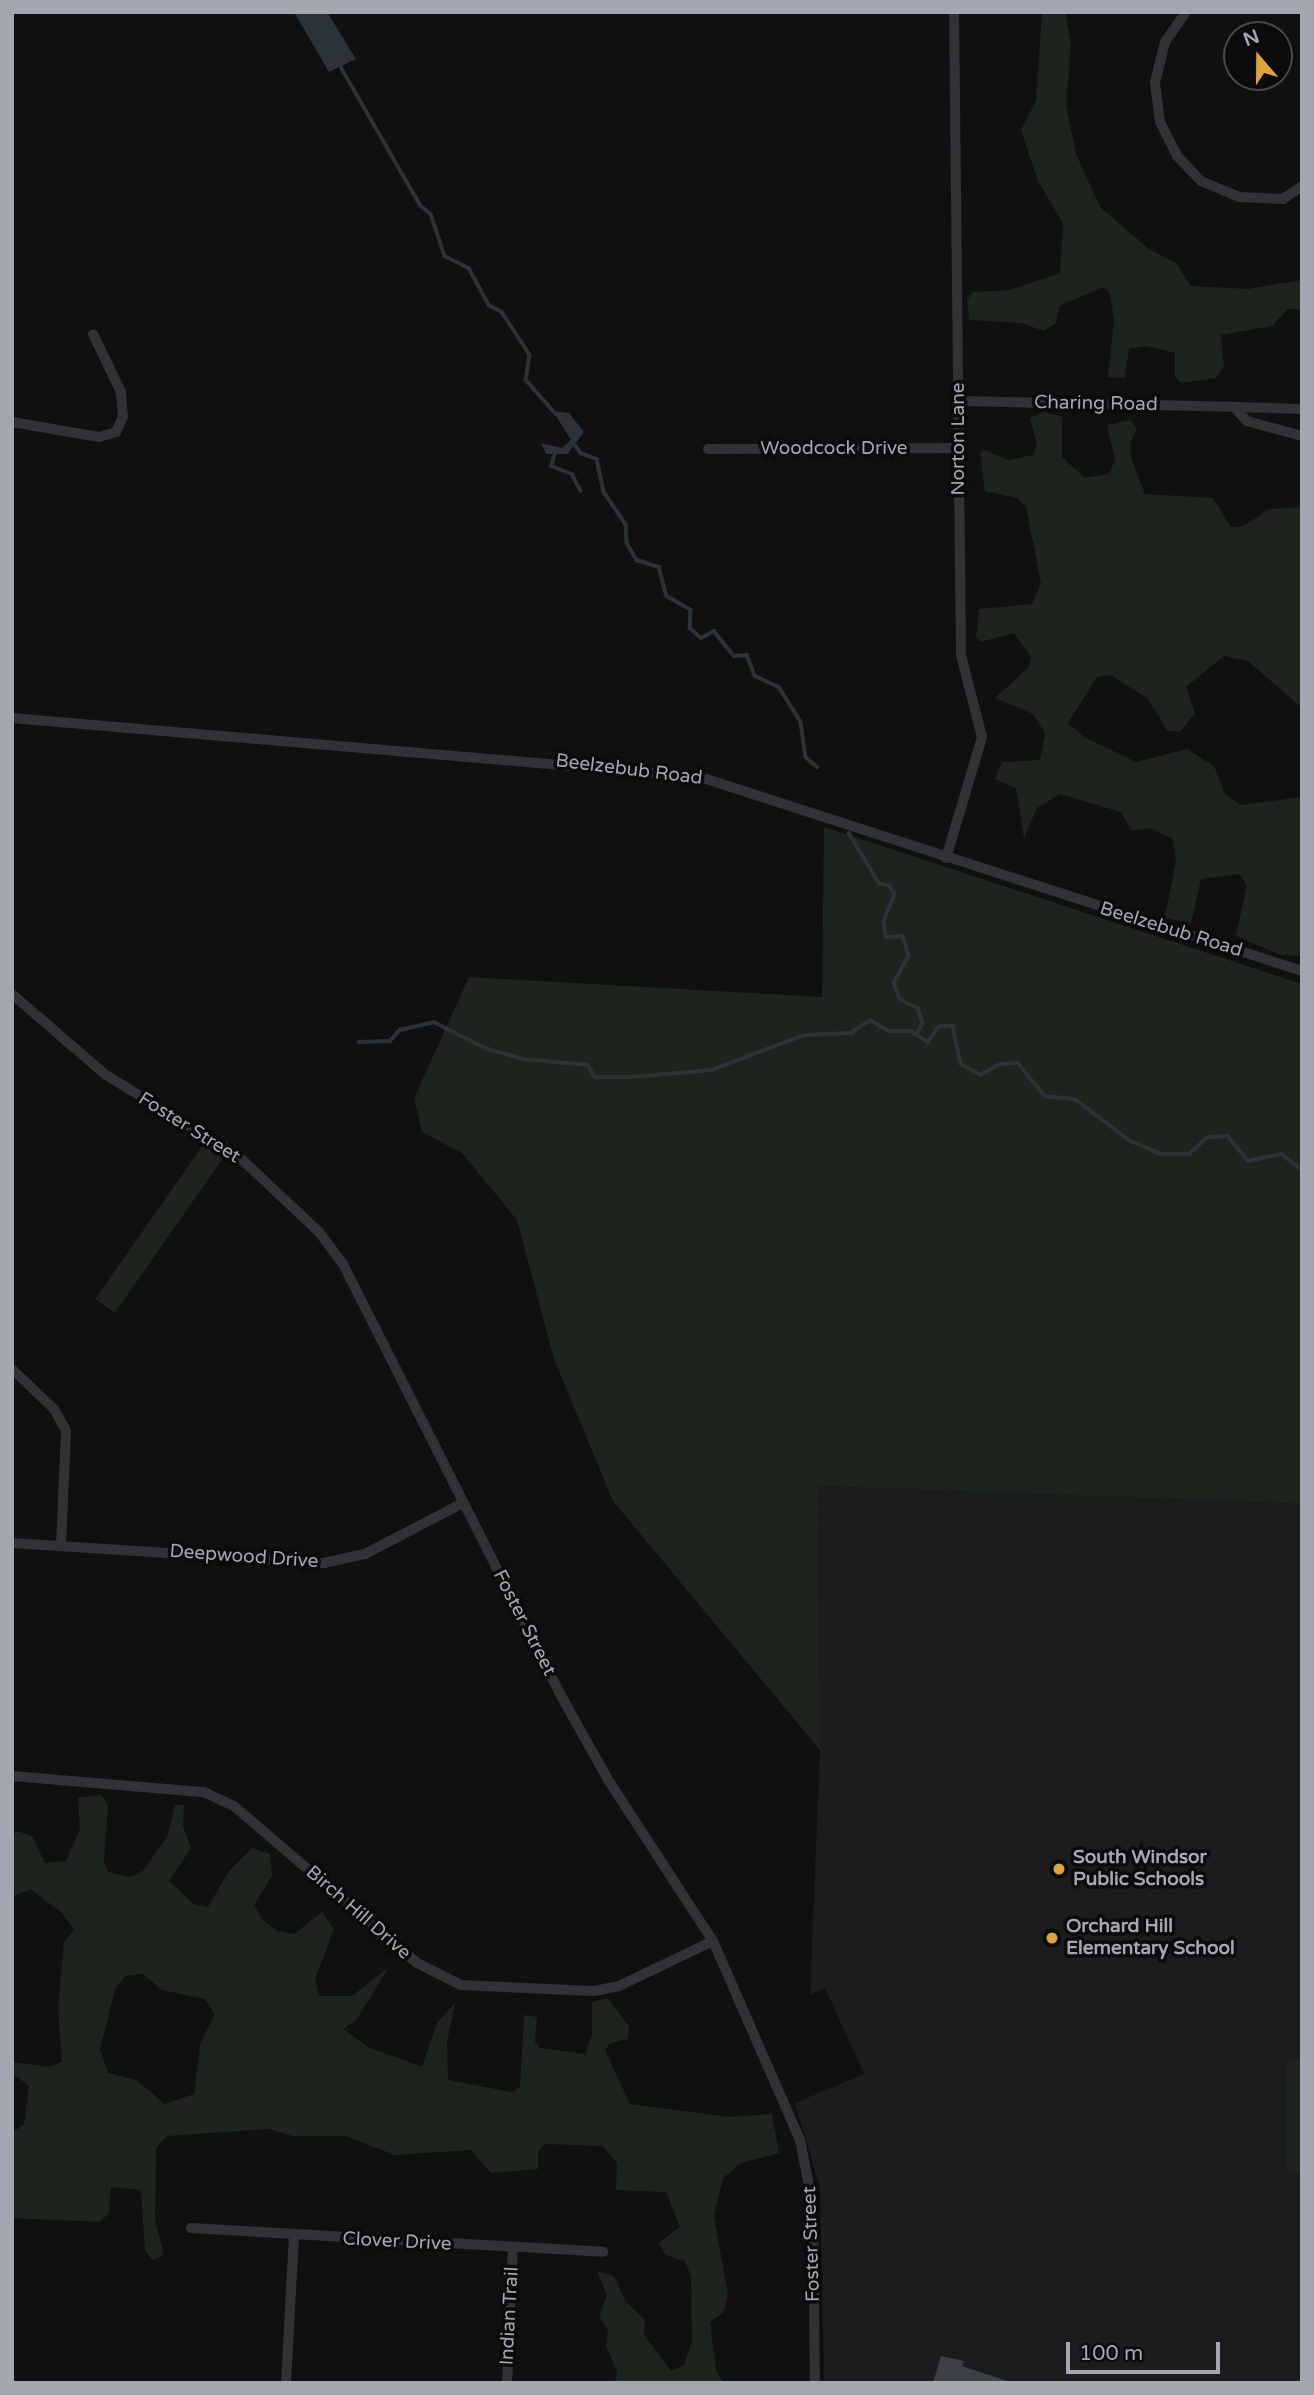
<!DOCTYPE html>
<html>
<head>
<meta charset="utf-8">
<style>
  body { margin:0 }
  #map { position:relative; width:1314px; height:2395px; overflow:hidden; background:#101011; font-family:"Varela Round",sans-serif }
  div>[style] { position:absolute }
  [style*='--x'] { left:calc(var(--x)*1px); top:calc(var(--y)*1px); width:calc(var(--w)*1px); rotate:calc(var(--a)*1deg) }
  .built>* { inset:0; background:#1c1c1e }
  .green>* { inset:0; background:#1d241e; transform-origin:0 0 }
  .water>* { inset:0; background:#2b3339 }
  .stream>* { height:3.5px; margin:-1.75px; padding:0 1.75px; transform-origin:1.75px; border-radius:1.75px; background:#2b3339 }
  .building>* { inset:0; background:#3f4044 }
  .minor>* { height:10px; margin:-5px; padding:0 5px; transform-origin:5px; border-radius:5px; background:#323236 }
  .dots>* { width:19px; height:19px; translate:-50% -50%; box-sizing:border-box; border:4px solid #0b0b0c; border-radius:50% }
  span { translate:-50% -50%; white-space:nowrap; text-align:center; line-height:1.15; -webkit-text-stroke:7px #0b0b0c; paint-order:stroke }
  .street-label { font-size:19px; color:#a3a7b1 }
  .poi-label { font-size:19px; color:#a3a7b1; font-weight:700 }
  .left { translate:0 -50%; text-align:left }
  .frame { position:absolute; inset:0; border:14px solid #a3a7b1; pointer-events:none }
  .north { position:absolute; left:1223px; top:21px; width:70px; height:70px; box-sizing:border-box; background:#0b0b0c; border:2px solid #48494e; border-radius:50%; rotate:340deg; font-size:19px; font-weight:700; line-height:28px; text-align:center; color:#a3a7b1 }
  .north::after { content:''; display:block; margin:auto; width:24px; height:32px; background:#dea43b; clip-path:polygon(50% 0,100% 100%,50% 72%,0 100%) }
  .scale { position:absolute; left:1066px; top:2342px; width:154px; height:32px; box-sizing:border-box; border:4px solid #a3a7b1; border-top:0; padding-left:9px; font-size:21px; line-height:24px; white-space:nowrap; color:#a3a7b1; -webkit-text-stroke:5px #0b0b0c; paint-order:stroke }
</style>
</head>
<body>
<div id="map">
  <div class="built">
    <i style="clip-path:polygon(819px 1486px,1302px 1504px,1302px 2383px,824px 2383px,820px 2188px,795px 2103px,864px 2074px,825px 1988px,810px 1995px,820px 1750px)"></i>
  </div>
  <div class="green">
    <i style="clip-path:polygon(1042px 12px,1065px 12px,1071px 44px,1066px 105px,1076px 154px,1100px 207px,1149px 249px,1176px 263px,1191px 286px,1248px 289px,1302px 280px,1302px 310px,1288px 309px,1272px 326px,1221px 335px,1224px 366px,1216px 378px,1181px 383px,1175px 376px,1175px 353px,1146px 346px,1129px 349px,1125px 378px,1108px 377px,1114px 320px,1110px 293px,1103px 287px,1059px 306px,1056px 323px,1044px 331px,1021px 323px,969px 320px,967px 300px,973px 292px,1009px 290px,1060px 273px,1063px 223px,1038px 181px,1021px 130px,1036px 101px)"></i>
    <i style="clip-path:polygon(1043px 412px,1062px 417px,1062px 457px,1085px 478px,1109px 474px,1115px 460px,1107px 425px,1131px 420px,1137px 429px,1130px 443px,1132px 461px,1145px 494px,1213px 498px,1231px 527px,1244px 526px,1269px 509px,1302px 507px,1302px 708px,1248px 661px,1224px 656px,1186px 687px,1195px 713px,1180px 732px,1167px 730px,1148px 699px,1111px 675px,1097px 677px,1068px 723px,1084px 737px,1136px 762px,1187px 749px,1214px 766px,1225px 794px,1241px 805px,1302px 797px,1302px 956px,1281px 955px,1236px 936px,1247px 885px,1239px 874px,1201px 879px,1191px 923px,1165px 918px,1176px 860px,1173px 839px,1151px 828px,1132px 831px,1121px 812px,1060px 794px,1037px 808px,1024px 838px,1016px 788px,995px 779px,1002px 762px,1040px 760px,1045px 733px,1033px 714px,995px 698px,1029px 667px,1031px 657px,1014px 633px,980px 642px,976px 636px,979px 609px,1032px 604px,1041px 583px,1026px 506px,1017px 498px,985px 491px,980px 453px,985px 450px,1008px 460px,1033px 455px,1037px 445px,1030px 418px)"></i>
    <i style="clip-path:polygon(824px 827px,1302px 984px,1302px 1504px,819px 1486px,820px 1750px,613px 1501px,554px 1359px,517px 1220px,462px 1153px,422px 1132px,414px 1098px,469px 977px,822px 997px)"></i>
    <i style="left:203px;top:1145px;width:24px;height:188px;rotate:35deg"></i>
    <i style="clip-path:polygon(evenodd,101px 1795px,108px 1805px,104px 1863px,108px 1872px,130px 1877px,143px 1871px,167px 1837px,175px 1805px,184px 1805px,183px 1826px,191px 1848px,169px 1881px,194px 1904px,208px 1907px,229px 1871px,252px 1848px,270px 1854px,272px 1876px,254px 1905px,262px 1919px,277px 1931px,294px 1934px,322px 1912px,334px 1929px,315px 1979px,319px 1996px,352px 1996px,389px 1967px,357px 2019px,343px 2029px,368px 2047px,422px 2067px,437px 2023px,455px 2003px,447px 2043px,448px 2080px,512px 2092px,520px 2087px,524px 2015px,537px 2017px,535px 2042px,540px 2048px,585px 2054px,592px 2035px,592px 2002px,607px 1998px,629px 2026px,628px 2039px,610px 2043px,605px 2050px,630px 2104px,729px 2117px,772px 2114px,779px 2153px,741px 2163px,723px 2178px,714px 2216px,728px 2294px,724px 2312px,710px 2322px,716px 2370px,724px 2383px,615px 2383px,617px 2371px,606px 2346px,608px 2330px,599px 2316px,607px 2295px,597px 2271px,614px 2276px,626px 2302px,645px 2320px,644px 2335px,671px 2371px,684px 2365px,692px 2341px,691px 2276px,685px 2261px,666px 2255px,659px 2243px,680px 2227px,666px 2192px,616px 2190px,617px 2163px,603px 2146px,545px 2144px,538px 2152px,538px 2169px,491px 2173px,471px 2150px,395px 2155px,346px 2136px,293px 2136px,268px 2129px,167px 2136px,156px 2148px,155px 2220px,164px 2255px,152px 2260px,145px 2250px,141px 2190px,111px 2187px,109px 2214px,99px 2222px,12px 2218px,12px 2133px,24px 2124px,29px 2086px,12px 2073px,12px 2062px,49px 2067px,62px 2062px,58px 2008px,64px 1942px,74px 1929px,61px 1912px,30px 1889px,12px 1897px,12px 1836px,17px 1831px,32px 1836px,45px 1863px,66px 1861px,80px 1829px,78px 1798px,101px 1795px,143px 1974px,162px 1990px,205px 1999px,215px 2014px,200px 2045px,194px 2094px,165px 2104px,136px 2080px,108px 2073px,100px 2049px,115px 1989px,125px 1976px,143px 1974px)"></i>
    <i style="left:1302px;top:2060px;width:112px;height:16px;rotate:90deg"></i>
  </div>
  <div class="water">
    <i style="clip-path:polygon(294px 12px,327px 12px,356px 59px,329px 72px)"></i>
    <i style="clip-path:polygon(553px 411px,569px 413px,584px 432px,567px 454px,546px 454px,541px 443px,562px 448px,571px 440px)"></i>
  </div>
  <div class="stream">
    <i style="--x:341;--y:67;--w:160;--a:60.1"></i>
    <i style="--x:421;--y:206;--w:13;--a:39"></i>
    <i style="--x:431;--y:214;--w:44;--a:71.6"></i>
    <i style="--x:445;--y:256;--w:27;--a:27"></i>
    <i style="--x:469;--y:268;--w:42;--a:61.6"></i>
    <i style="--x:489;--y:305;--w:15;--a:28"></i>
    <i style="--x:502;--y:312;--w:51;--a:56.9"></i>
    <i style="--x:530;--y:355;--w:25;--a:99"></i>
    <i style="--x:526;--y:380;--w:45;--a:48.6"></i>
    <i style="--x:572;--y:441;--w:15;--a:53"></i>
    <i style="--x:581;--y:453;--w:17;--a:21"></i>
    <i style="--x:597;--y:459;--w:34;--a:78"></i>
    <i style="--x:604;--y:492;--w:40;--a:56"></i>
    <i style="--x:626;--y:525;--w:18;--a:87"></i>
    <i style="--x:627;--y:543;--w:20;--a:60"></i>
    <i style="--x:637;--y:560;--w:23;--a:18"></i>
    <i style="--x:659;--y:567;--w:30;--a:75"></i>
    <i style="--x:667;--y:596;--w:28;--a:30"></i>
    <i style="--x:691;--y:610;--w:18;--a:93"></i>
    <i style="--x:690;--y:628;--w:15;--a:42"></i>
    <i style="--x:701;--y:638;--w:15;--a:-28"></i>
    <i style="--x:714;--y:631;--w:32;--a:51"></i>
    <i style="--x:734;--y:656;--w:13;--a:-4"></i>
    <i style="--x:747;--y:655;--w:22;--a:69"></i>
    <i style="--x:755;--y:676;--w:26;--a:25"></i>
    <i style="--x:779;--y:687;--w:41;--a:57.8"></i>
    <i style="--x:801;--y:722;--w:35;--a:82"></i>
    <i style="--x:806;--y:757;--w:15;--a:42"></i>
    <i style="--x:556;--y:451;--w:16;--a:105"></i>
    <i style="--x:552;--y:466;--w:22;--a:22"></i>
    <i style="--x:572;--y:474;--w:19;--a:62"></i>
    <i style="--x:849;--y:833;--w:58;--a:59"></i>
    <i style="--x:879;--y:883;--w:11;--a:15"></i>
    <i style="--x:890;--y:886;--w:10;--a:61"></i>
    <i style="--x:895;--y:895;--w:28;--a:113"></i>
    <i style="--x:884;--y:921;--w:16;--a:83"></i>
    <i style="--x:886;--y:937;--w:17;--a:-3"></i>
    <i style="--x:903;--y:936;--w:21;--a:73"></i>
    <i style="--x:909;--y:956;--w:31;--a:119"></i>
    <i style="--x:894;--y:983;--w:17;--a:69"></i>
    <i style="--x:900;--y:999;--w:20;--a:27"></i>
    <i style="--x:918;--y:1008;--w:16;--a:72"></i>
    <i style="--x:923;--y:1023;--w:13;--a:119"></i>
    <i style="--x:359;--y:1042;--w:31;--a:-2"></i>
    <i style="--x:390;--y:1041;--w:15;--a:-48"></i>
    <i style="--x:400;--y:1030;--w:35;--a:-13"></i>
    <i style="--x:434;--y:1022;--w:57;--a:27"></i>
    <i style="--x:485;--y:1048;--w:40;--a:16"></i>
    <i style="--x:523;--y:1059;--w:65;--a:5.3"></i>
    <i style="--x:588;--y:1065;--w:14;--a:60"></i>
    <i style="--x:595;--y:1077;--w:36;--a:0"></i>
    <i style="--x:631;--y:1077;--w:81;--a:-4.9"></i>
    <i style="--x:712;--y:1070;--w:98;--a:-20.8"></i>
    <i style="--x:804;--y:1035;--w:47;--a:-2.4"></i>
    <i style="--x:851;--y:1033;--w:23;--a:-34"></i>
    <i style="--x:870;--y:1020;--w:22;--a:30"></i>
    <i style="--x:889;--y:1031;--w:22;--a:0"></i>
    <i style="--x:911;--y:1031;--w:20;--a:33"></i>
    <i style="--x:928;--y:1042;--w:19;--a:-55"></i>
    <i style="--x:939;--y:1026;--w:14;--a:0"></i>
    <i style="--x:953;--y:1026;--w:39;--a:78"></i>
    <i style="--x:961;--y:1064;--w:23;--a:29"></i>
    <i style="--x:981;--y:1075;--w:22;--a:-30"></i>
    <i style="--x:1000;--y:1064;--w:18;--a:-3"></i>
    <i style="--x:1018;--y:1063;--w:43;--a:50.7"></i>
    <i style="--x:1045;--y:1096;--w:30;--a:6"></i>
    <i style="--x:1075;--y:1099;--w:68;--a:37.2"></i>
    <i style="--x:1129;--y:1140;--w:35;--a:24"></i>
    <i style="--x:1161;--y:1154;--w:28;--a:0"></i>
    <i style="--x:1189;--y:1154;--w:25;--a:-42"></i>
    <i style="--x:1208;--y:1137;--w:20;--a:-3"></i>
    <i style="--x:1228;--y:1136;--w:32;--a:51"></i>
    <i style="--x:1248;--y:1161;--w:34;--a:-12"></i>
    <i style="--x:1281;--y:1154;--w:26;--a:36"></i>
  </div>
  <div class="building">
    <i style="clip-path:polygon(941px 2356px,964px 2361px,962px 2366px,1013px 2383px,933px 2383px)"></i>
  </div>
  <div class="minor">
    <i style="--x:1186;--y:12;--w:37;--a:125"></i>
    <i style="--x:1165;--y:42;--w:41;--a:104"></i>
    <i style="--x:1155;--y:82;--w:40;--a:82.9"></i>
    <i style="--x:1160;--y:122;--w:38;--a:63"></i>
    <i style="--x:1177;--y:156;--w:35;--a:46"></i>
    <i style="--x:1201;--y:181;--w:41;--a:22.8"></i>
    <i style="--x:1239;--y:197;--w:44;--a:2.6"></i>
    <i style="--x:1283;--y:199;--w:23;--a:-34"></i>
    <i style="--x:959;--y:401;--w:275;--a:1.2"></i>
    <i style="--x:1302;--y:409;--w:68;--a:-178.3"></i>
    <i style="--x:1234;--y:407;--w:19;--a:47"></i>
    <i style="--x:1247;--y:421;--w:57;--a:15.3"></i>
    <i style="--x:12;--y:422;--w:88;--a:9.8"></i>
    <i style="--x:99;--y:437;--w:18;--a:-16"></i>
    <i style="--x:116;--y:432;--w:17;--a:-65"></i>
    <i style="--x:123;--y:417;--w:25;--a:-95"></i>
    <i style="--x:121;--y:392;--w:64;--a:-115.8"></i>
    <i style="--x:708;--y:449;--w:251;--a:-0.2"></i>
    <i style="--x:12;--y:718;--w:691;--a:4.9"></i>
    <i style="--x:700;--y:777;--w:632;--a:17.86"></i>
    <i style="--x:946;--y:858;--w:126;--a:-73.4"></i>
    <i style="--x:982;--y:737;--w:85;--a:-104.4"></i>
    <i style="--x:961;--y:655;--w:643;--a:-90.62"></i>
    <i style="--x:12;--y:994;--w:124;--a:40.8"></i>
    <i style="--x:106;--y:1075;--w:153;--a:31.4"></i>
    <i style="--x:237;--y:1155;--w:112;--a:43.2"></i>
    <i style="--x:319;--y:1232;--w:40;--a:53"></i>
    <i style="--x:343;--y:1264;--w:479;--a:63.2"></i>
    <i style="--x:559;--y:1692;--w:98;--a:60.8"></i>
    <i style="--x:607;--y:1778;--w:194;--a:57"></i>
    <i style="--x:713;--y:1941;--w:217;--a:66.4"></i>
    <i style="--x:800;--y:2140;--w:67;--a:78.9"></i>
    <i style="--x:813;--y:2206;--w:177;--a:89.4"></i>
    <i style="--x:12;--y:1369;--w:58;--a:43.6"></i>
    <i style="--x:54;--y:1409;--w:25;--a:61"></i>
    <i style="--x:66;--y:1431;--w:115;--a:92.5"></i>
    <i style="--x:12;--y:1543;--w:313;--a:3.7"></i>
    <i style="--x:324;--y:1563;--w:42;--a:-12.4"></i>
    <i style="--x:365;--y:1554;--w:110;--a:-27.5"></i>
    <i style="--x:12;--y:1776;--w:193;--a:4.8"></i>
    <i style="--x:204;--y:1792;--w:33;--a:25"></i>
    <i style="--x:234;--y:1806;--w:241;--a:40.6"></i>
    <i style="--x:417;--y:1963;--w:49;--a:26.6"></i>
    <i style="--x:461;--y:1985;--w:133;--a:2.6"></i>
    <i style="--x:594;--y:1991;--w:25;--a:-11"></i>
    <i style="--x:619;--y:1986;--w:104;--a:-25.6"></i>
    <i style="--x:191;--y:2228;--w:413;--a:3.3"></i>
    <i style="--x:286;--y:2383;--w:147;--a:-86.9"></i>
    <i style="--x:507;--y:2383;--w:135;--a:-87.5"></i>
  </div>
  <div class="dots">
    <i style="left:1059px;top:1869px;background:#dea43b"></i>
    <i style="left:1052px;top:1938px;background:#dea43b"></i>
  </div>
  <div class="street-label">
    <span style="left:1096px;top:404px;rotate:1deg">Charing Road</span>
    <span style="left:959px;top:439px;rotate:-90deg">Norton Lane</span>
    <span style="left:834px;top:449px">Woodcock Drive</span>
    <span style="left:629px;top:770px;rotate:7deg">Beelzebub Road</span>
    <span style="left:1171px;top:930px;rotate:17deg">Beelzebub Road</span>
    <span style="left:189px;top:1128px;rotate:32deg">Foster Street</span>
    <span style="left:244px;top:1557px;rotate:4deg">Deepwood Drive</span>
    <span style="left:524px;top:1623px;rotate:63deg">Foster Street</span>
    <span style="left:358px;top:1913px;rotate:41deg">Birch Hill Drive</span>
    <span style="left:397px;top:2242px;rotate:3deg">Clover Drive</span>
    <span style="left:812px;top:2244px;rotate:-92deg">Foster Street</span>
    <span style="left:510px;top:2316px;rotate:-87deg">Indian Trail</span>
  </div>
  <div class="poi-label">
    <span class="left" style="left:1073px;top:1869px">South Windsor<br>Public Schools</span>
    <span class="left" style="left:1066px;top:1938px">Orchard Hill<br>Elementary School</span>
  </div>
  <div class="frame"></div>
  <div class="north">N</div>
  <div class="scale">100 m</div>
</div>
</body>
</html>
